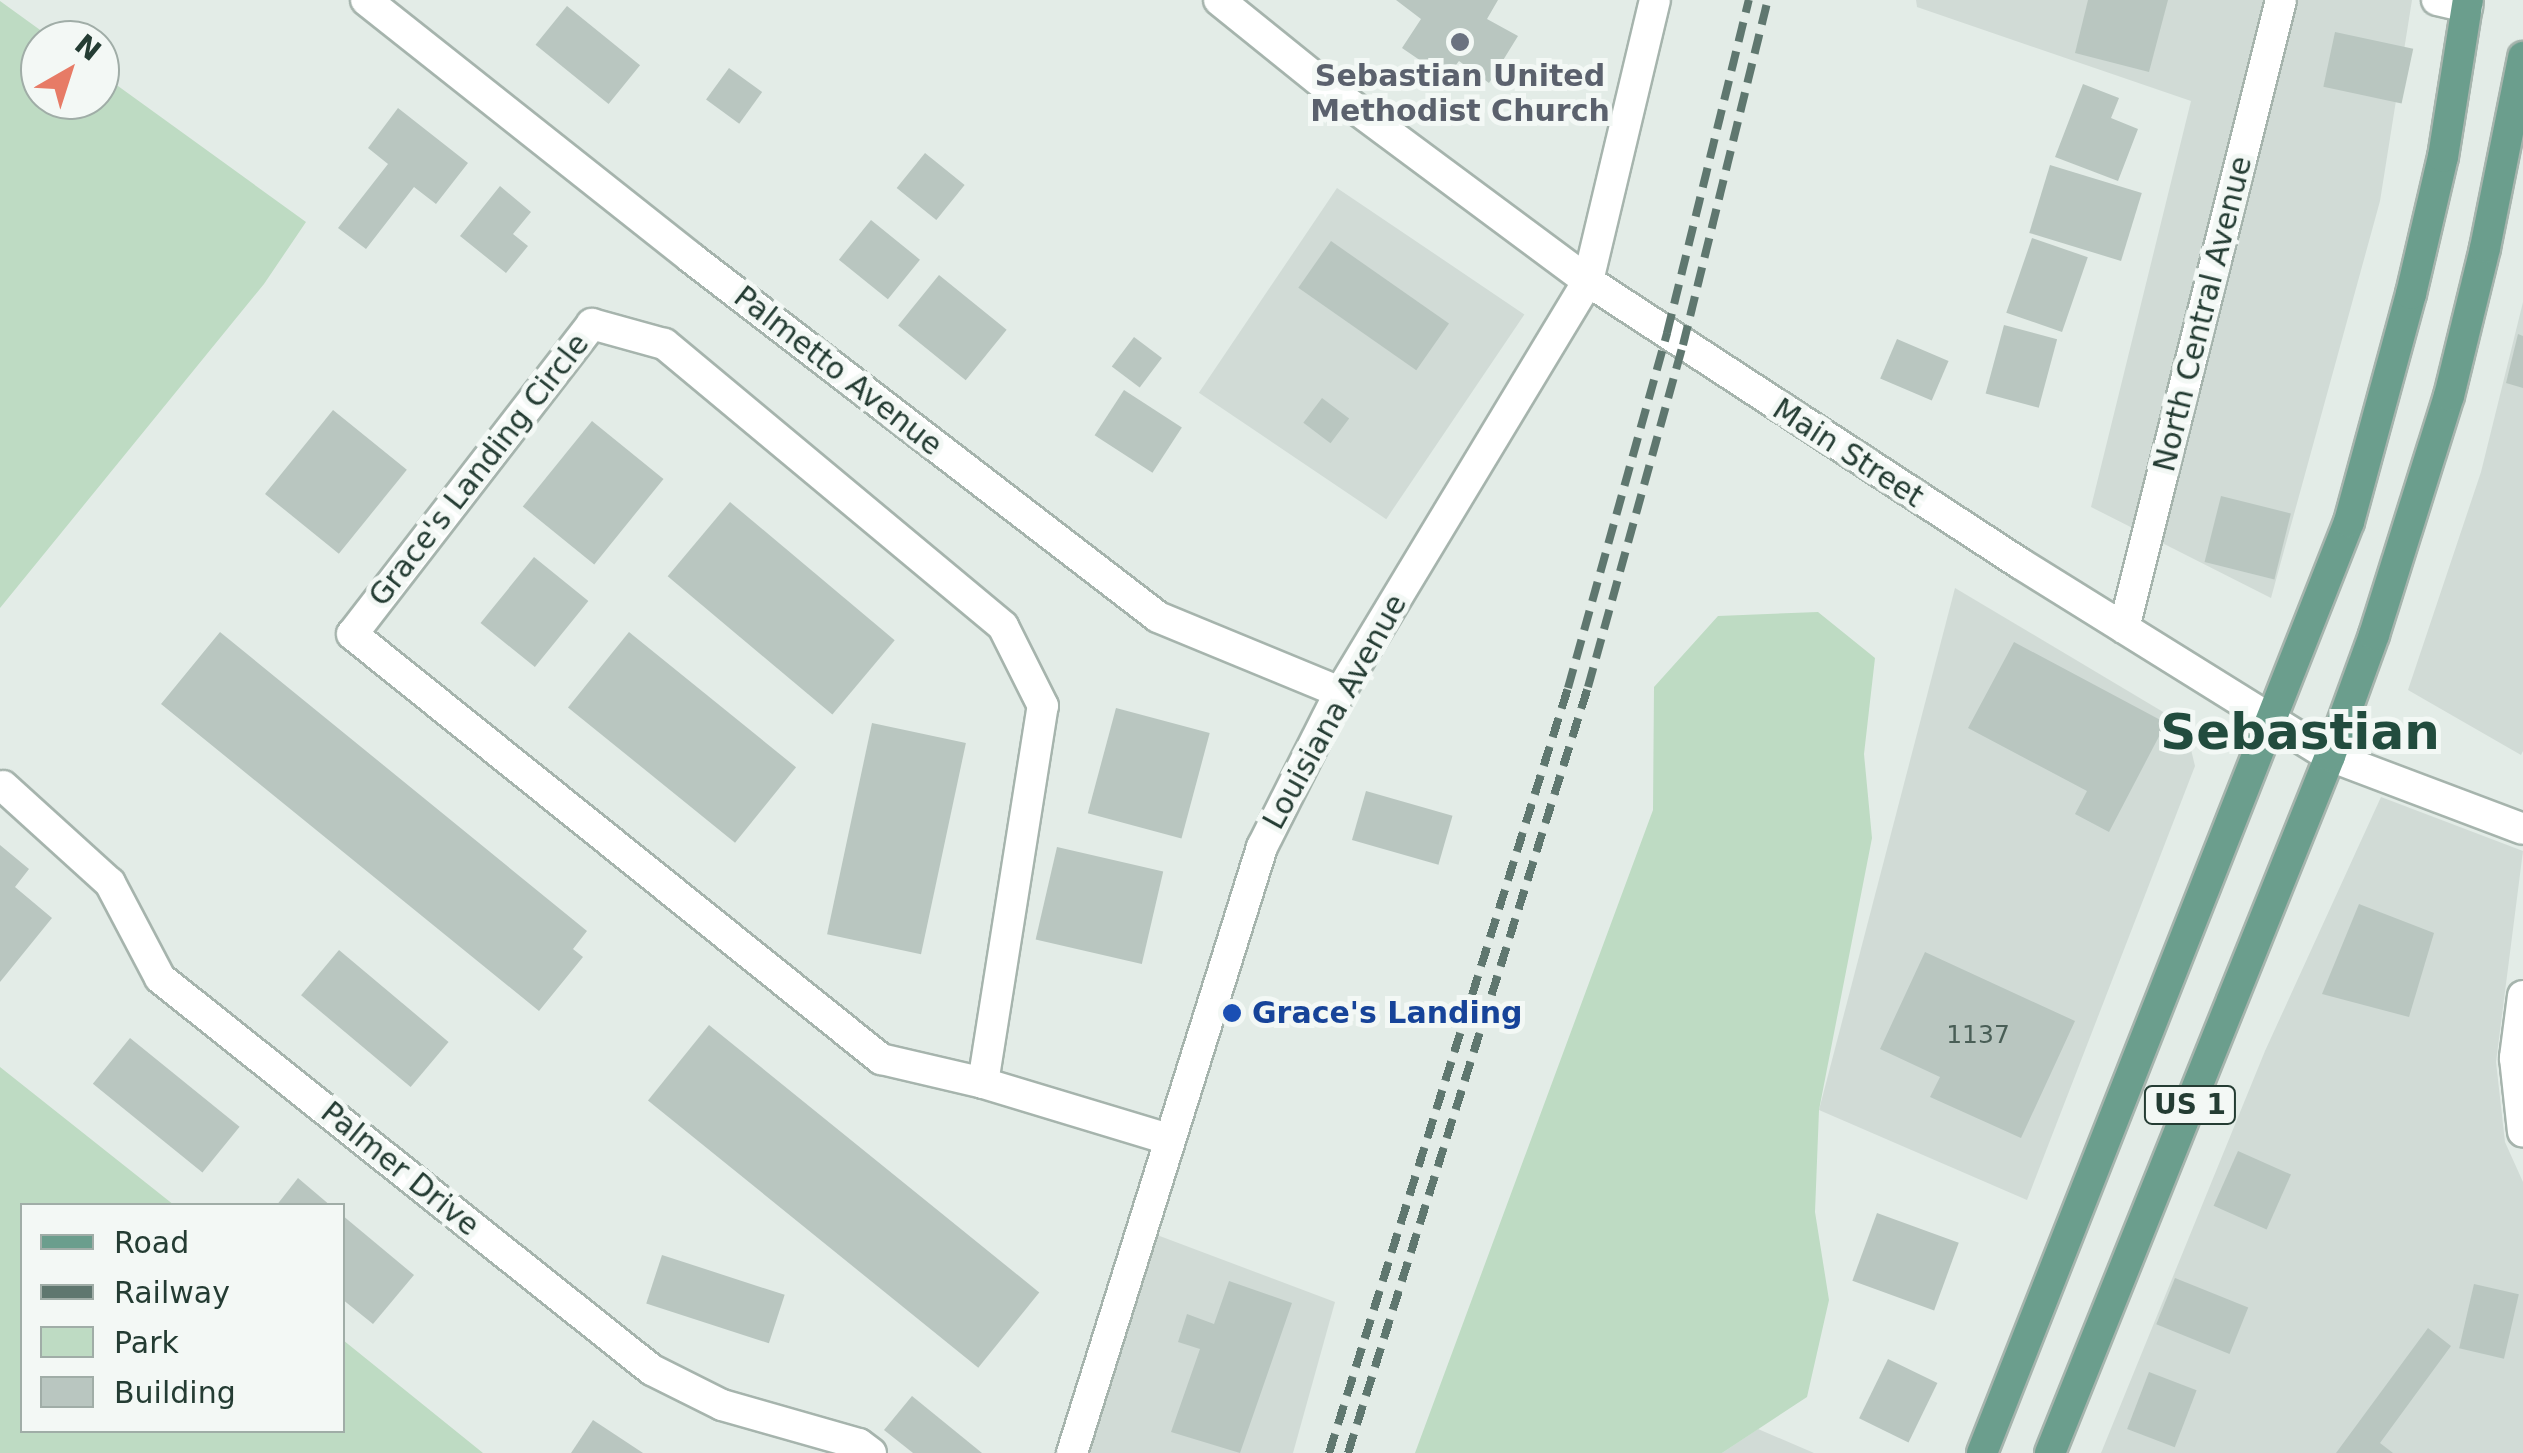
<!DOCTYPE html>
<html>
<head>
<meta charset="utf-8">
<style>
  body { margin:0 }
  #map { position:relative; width:2523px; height:1453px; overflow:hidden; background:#e3ece7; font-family:"DejaVu Sans",sans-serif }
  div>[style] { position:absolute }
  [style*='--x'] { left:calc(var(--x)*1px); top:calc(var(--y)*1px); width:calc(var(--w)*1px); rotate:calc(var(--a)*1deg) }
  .built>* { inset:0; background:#d1dbd6; transform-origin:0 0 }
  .green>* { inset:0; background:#bedbc3 }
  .building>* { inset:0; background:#b9c6c0; transform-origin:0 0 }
  .roads { filter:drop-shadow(2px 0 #a6b4ad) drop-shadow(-2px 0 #a6b4ad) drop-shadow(0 2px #a6b4ad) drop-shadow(0 -2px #a6b4ad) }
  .minor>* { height:30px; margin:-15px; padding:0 15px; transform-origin:15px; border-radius:15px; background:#fff }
  .major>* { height:30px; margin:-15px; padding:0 15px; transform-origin:15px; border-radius:15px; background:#6b9e8d }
  .rail>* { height:8px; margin-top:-4px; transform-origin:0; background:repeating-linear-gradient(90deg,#5f776f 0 20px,transparent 0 30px) }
  .dots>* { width:28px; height:28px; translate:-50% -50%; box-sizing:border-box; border:5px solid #f3f8f5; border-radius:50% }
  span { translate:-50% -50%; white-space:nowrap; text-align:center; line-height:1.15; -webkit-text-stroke:10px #f3f8f5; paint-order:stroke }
  .number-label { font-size:25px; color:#495e56 }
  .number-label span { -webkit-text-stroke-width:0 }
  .shield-label span { padding:2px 8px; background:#f3f8f5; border:2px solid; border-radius:8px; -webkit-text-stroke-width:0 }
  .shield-label { font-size:28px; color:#243c33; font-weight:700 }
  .worship-label { font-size:30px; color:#5b616d; font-weight:700 }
  .street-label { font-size:30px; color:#243c33 }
  .transit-label { font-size:30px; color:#164399; font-weight:700 }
  .left { translate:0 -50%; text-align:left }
  .town-label { font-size:50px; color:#224c3e; font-weight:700 }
  .legend { position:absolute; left:20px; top:1203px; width:325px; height:230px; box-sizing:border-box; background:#f3f8f5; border:2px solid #a0ada7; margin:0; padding:12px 18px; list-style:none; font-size:30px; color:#243c33 }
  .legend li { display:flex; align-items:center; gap:20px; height:50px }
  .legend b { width:50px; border:2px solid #a0ada7 }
  .north { position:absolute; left:20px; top:20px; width:100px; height:100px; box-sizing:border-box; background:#f3f8f5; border:2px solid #a0ada7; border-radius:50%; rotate:39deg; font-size:28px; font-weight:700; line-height:40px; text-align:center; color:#243c33 }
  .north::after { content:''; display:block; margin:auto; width:35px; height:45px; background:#e77b66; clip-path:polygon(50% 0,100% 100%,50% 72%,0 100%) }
</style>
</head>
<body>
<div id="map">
  <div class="built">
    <i style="clip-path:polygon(1916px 0,2412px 0,2380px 201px,2271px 598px,2091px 507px,2191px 101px,1917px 7px)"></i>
    <i style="left:1337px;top:188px;width:226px;height:247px;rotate:34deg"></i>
    <i style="clip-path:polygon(2523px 302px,2523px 751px,2521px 755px,2408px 690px,2481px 472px)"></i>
    <i style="clip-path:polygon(1955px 588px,2185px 725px,2195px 766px,2027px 1200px,1819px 1110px)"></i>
    <i style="clip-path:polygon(2381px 797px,2523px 851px,2496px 1062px,2505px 1142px,2523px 1182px,2523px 1453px,2101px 1453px,2265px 1051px)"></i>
    <i style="clip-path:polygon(1157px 1235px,1335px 1302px,1293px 1453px,1089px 1453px)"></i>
    <i style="clip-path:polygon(1758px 1429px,1814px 1453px,1722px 1453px)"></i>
  </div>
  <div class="green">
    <i style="clip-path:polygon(0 1px,54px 40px,40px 40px,40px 100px,100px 100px,100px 73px,306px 222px,264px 284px,0 608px)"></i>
    <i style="clip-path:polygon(1818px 612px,1875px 658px,1864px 754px,1872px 838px,1819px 1110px,1815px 1212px,1829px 1300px,1807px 1397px,1722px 1453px,1415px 1453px,1653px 810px,1654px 687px,1718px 616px)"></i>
    <i style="clip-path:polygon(0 1067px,174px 1205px,22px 1206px,22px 1430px,342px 1430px,343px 1340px,483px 1453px,0 1453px)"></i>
  </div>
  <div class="building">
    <i style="clip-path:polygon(1396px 0,1498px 0,1487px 19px,1518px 36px,1489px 83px,1459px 61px,1446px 78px,1402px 48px,1421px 19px)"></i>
    <i style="clip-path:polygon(2088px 0,2168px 0,2149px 72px,2075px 53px)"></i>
    <i style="left:567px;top:6px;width:94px;height:50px;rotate:39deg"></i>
    <i style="left:2335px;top:32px;width:80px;height:56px;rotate:12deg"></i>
    <i style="left:729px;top:68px;width:41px;height:39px;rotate:36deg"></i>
    <i style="clip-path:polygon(2083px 84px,2119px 98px,2111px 118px,2138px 129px,2118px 181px,2055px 157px)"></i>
    <i style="clip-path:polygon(398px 108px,468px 163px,436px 204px,414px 187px,366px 249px,338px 228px,388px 164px,368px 148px)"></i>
    <i style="left:925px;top:153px;width:51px;height:45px;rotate:39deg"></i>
    <i style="left:2050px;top:165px;width:96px;height:71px;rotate:17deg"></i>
    <i style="clip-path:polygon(500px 186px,531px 212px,513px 234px,528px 246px,506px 273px,460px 236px)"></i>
    <i style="left:871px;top:220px;width:63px;height:51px;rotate:39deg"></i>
    <i style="left:2032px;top:238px;width:59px;height:79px;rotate:19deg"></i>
    <i style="left:1331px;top:241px;width:144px;height:57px;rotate:35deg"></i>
    <i style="left:939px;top:275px;width:87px;height:65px;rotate:39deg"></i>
    <i style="left:2004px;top:325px;width:55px;height:71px;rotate:15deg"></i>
    <i style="clip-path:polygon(2518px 334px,2523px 336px,2523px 388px,2506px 383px)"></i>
    <i style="left:1134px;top:337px;width:35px;height:37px;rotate:37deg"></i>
    <i style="left:1897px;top:339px;width:56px;height:43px;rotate:23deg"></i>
    <i style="left:1124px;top:390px;width:69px;height:54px;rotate:33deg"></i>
    <i style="left:1322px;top:398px;width:34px;height:31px;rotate:37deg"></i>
    <i style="left:333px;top:410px;width:95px;height:108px;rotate:39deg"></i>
    <i style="left:592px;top:421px;width:92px;height:110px;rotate:39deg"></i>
    <i style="left:2221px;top:496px;width:72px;height:68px;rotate:14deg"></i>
    <i style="left:730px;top:502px;width:215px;height:97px;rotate:40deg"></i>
    <i style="left:534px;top:557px;width:70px;height:85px;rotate:39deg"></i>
    <i style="clip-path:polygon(220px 632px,587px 931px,573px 949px,583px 957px,539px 1011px,161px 704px)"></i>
    <i style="left:629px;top:632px;width:215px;height:97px;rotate:39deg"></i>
    <i style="clip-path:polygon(2014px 642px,2166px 723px,2109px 832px,2075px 814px,2087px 791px,1968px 728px)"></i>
    <i style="left:1116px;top:708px;width:97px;height:109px;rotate:15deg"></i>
    <i style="left:872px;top:723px;width:96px;height:216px;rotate:12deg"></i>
    <i style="left:1366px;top:791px;width:90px;height:51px;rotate:16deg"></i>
    <i style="clip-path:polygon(0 845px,29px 869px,15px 887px,52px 918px,0 982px)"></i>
    <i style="left:1057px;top:847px;width:109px;height:95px;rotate:13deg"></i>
    <i style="clip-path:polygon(2359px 904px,2434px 933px,2409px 1017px,2322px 994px)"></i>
    <i style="left:339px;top:950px;width:143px;height:59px;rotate:40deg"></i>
    <i style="clip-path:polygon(1925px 952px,2075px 1021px,2021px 1138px,1930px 1097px,1940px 1077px,1880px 1049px)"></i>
    <i style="left:709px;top:1025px;width:425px;height:97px;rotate:39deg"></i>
    <i style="left:130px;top:1038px;width:141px;height:59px;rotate:39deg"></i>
    <i style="left:2238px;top:1151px;width:58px;height:60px;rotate:24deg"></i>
    <i style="clip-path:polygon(298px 1178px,331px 1206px,276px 1206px)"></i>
    <i style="left:1877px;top:1213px;width:87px;height:72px;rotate:20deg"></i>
    <i style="clip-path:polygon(342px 1215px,414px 1275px,373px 1324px,342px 1299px)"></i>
    <i style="left:662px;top:1255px;width:129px;height:51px;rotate:18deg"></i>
    <i style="left:2175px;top:1278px;width:79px;height:50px;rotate:22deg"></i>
    <i style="clip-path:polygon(1229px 1281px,1292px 1303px,1240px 1453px,1171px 1432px,1200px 1349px,1178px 1342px,1187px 1314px,1214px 1324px)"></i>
    <i style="left:2474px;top:1284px;width:46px;height:66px;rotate:13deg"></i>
    <i style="clip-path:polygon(2428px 1328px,2451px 1346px,2380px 1443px,2393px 1453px,2336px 1453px)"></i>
    <i style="left:1888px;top:1359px;width:55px;height:66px;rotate:26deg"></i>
    <i style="left:2149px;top:1372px;width:51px;height:61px;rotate:21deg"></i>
    <i style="clip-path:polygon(912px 1396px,982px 1453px,913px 1453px,884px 1430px)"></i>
    <i style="clip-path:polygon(593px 1420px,643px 1453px,571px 1453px)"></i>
  </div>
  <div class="roads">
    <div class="minor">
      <i style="--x:366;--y:0;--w:414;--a:38.4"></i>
      <i style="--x:690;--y:257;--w:590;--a:37.57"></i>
      <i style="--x:1158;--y:617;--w:197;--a:22.4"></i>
      <i style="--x:1219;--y:0;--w:140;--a:38.9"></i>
      <i style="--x:1328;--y:88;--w:324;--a:36.6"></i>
      <i style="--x:1588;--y:281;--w:517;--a:33.17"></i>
      <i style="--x:2021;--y:564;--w:364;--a:31.9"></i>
      <i style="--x:2330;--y:756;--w:206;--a:20.7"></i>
      <i style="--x:2437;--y:0;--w:31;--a:13"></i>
      <i style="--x:2124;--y:628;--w:647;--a:-75.96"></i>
      <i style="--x:3;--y:786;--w:144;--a:42.2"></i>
      <i style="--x:110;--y:883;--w:107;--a:62.2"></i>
      <i style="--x:160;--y:978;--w:629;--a:38.55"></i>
      <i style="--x:652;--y:1370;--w:78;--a:26.6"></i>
      <i style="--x:722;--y:1405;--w:142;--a:15.9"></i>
      <i style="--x:859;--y:1444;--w:15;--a:37"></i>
      <i style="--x:2523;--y:996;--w:63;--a:97.4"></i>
      <i style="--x:2515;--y:1058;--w:74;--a:83.8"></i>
      <i style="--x:983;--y:1083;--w:382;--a:-81"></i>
      <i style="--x:1043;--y:706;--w:89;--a:-116.6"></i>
      <i style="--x:1003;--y:626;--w:441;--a:-140.2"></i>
      <i style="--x:664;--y:344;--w:75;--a:-164.5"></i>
      <i style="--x:592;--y:324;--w:392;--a:127.7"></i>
      <i style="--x:352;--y:634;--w:679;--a:38.78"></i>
      <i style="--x:881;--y:1059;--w:105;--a:13.2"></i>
      <i style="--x:983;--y:1083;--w:194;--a:16.8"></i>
      <i style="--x:1072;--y:1453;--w:635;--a:-72.59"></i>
      <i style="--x:1262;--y:847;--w:174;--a:-63.3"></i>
      <i style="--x:1340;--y:692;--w:480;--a:-58.9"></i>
      <i style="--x:1588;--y:281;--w:289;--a:-76.6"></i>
    </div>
    <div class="major">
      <i style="--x:1982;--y:1453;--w:1001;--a:-68.49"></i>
      <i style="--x:2349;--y:522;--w:236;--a:-74.8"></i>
      <i style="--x:2411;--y:294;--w:141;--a:-76.9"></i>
      <i style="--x:2443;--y:157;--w:159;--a:-81"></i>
      <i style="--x:2050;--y:1453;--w:751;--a:-68.11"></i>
      <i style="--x:2330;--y:756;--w:129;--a:-70"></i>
      <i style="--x:2374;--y:635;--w:250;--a:-72.6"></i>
      <i style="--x:2449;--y:396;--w:152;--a:-76.3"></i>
      <i style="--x:2485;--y:248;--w:195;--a:-78.7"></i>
    </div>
  </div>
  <div class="rail">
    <i style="--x:1329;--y:1453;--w:801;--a:-72.65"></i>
    <i style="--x:1568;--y:688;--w:369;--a:-74.4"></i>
    <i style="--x:1667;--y:333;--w:343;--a:-76.2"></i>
    <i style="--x:1348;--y:1453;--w:803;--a:-72.6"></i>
    <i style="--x:1588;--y:687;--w:355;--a:-74.5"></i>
    <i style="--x:1683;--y:345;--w:355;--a:-76.2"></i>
  </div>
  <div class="dots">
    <i style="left:1460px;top:42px;background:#6b7280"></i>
    <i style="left:1232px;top:1013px;background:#1a4fb4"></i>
  </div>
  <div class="number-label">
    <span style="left:1978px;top:1035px">1137</span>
  </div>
  <div class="shield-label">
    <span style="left:2190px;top:1105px">US 1</span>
  </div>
  <div class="worship-label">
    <span style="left:1460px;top:93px">Sebastian United<br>Methodist Church</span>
  </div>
  <div class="street-label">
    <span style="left:2203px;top:314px;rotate:-76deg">North Central Avenue</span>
    <span style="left:838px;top:371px;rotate:38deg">Palmetto Avenue</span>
    <span style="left:1848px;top:453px;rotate:33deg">Main Street</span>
    <span style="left:479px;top:470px;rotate:-52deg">Grace's Landing Circle</span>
    <span style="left:1335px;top:712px;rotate:-61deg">Louisiana Avenue</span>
    <span style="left:400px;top:1169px;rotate:39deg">Palmer Drive</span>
  </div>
  <div class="transit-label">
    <span class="left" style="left:1252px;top:1013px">Grace's Landing</span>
  </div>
  <div class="town-label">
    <span style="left:2300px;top:733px">Sebastian</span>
  </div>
  <ul class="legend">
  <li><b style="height:12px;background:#6b9e8d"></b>Road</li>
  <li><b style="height:12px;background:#5f776f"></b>Railway</li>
  <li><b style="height:28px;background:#bedbc3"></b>Park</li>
  <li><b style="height:28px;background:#b9c6c0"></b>Building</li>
  </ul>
  <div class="north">N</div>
</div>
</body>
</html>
